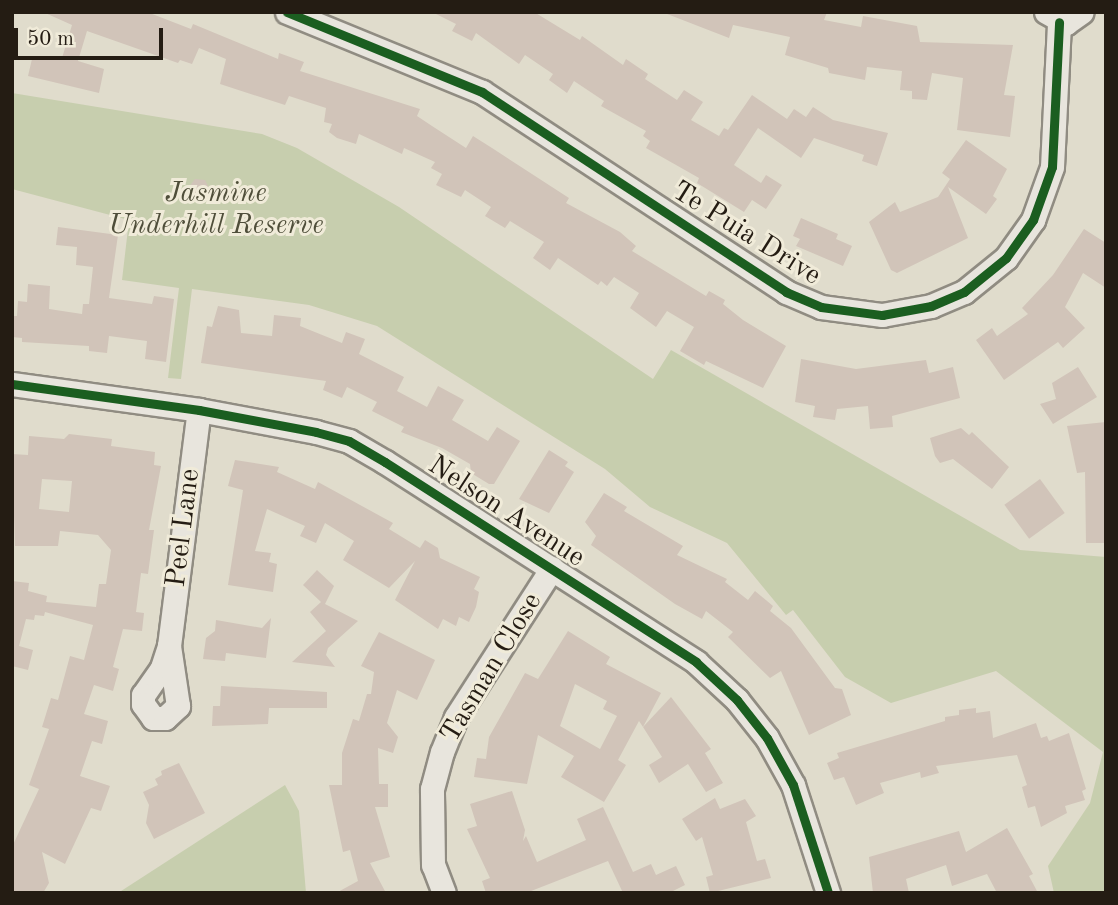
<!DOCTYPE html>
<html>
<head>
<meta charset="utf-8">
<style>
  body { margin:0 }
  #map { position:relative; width:1118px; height:905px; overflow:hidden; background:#e0dccc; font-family:"Old Standard TT",serif }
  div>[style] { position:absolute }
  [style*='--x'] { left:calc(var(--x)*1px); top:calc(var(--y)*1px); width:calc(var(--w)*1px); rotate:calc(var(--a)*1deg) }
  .green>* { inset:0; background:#c7ceae }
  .building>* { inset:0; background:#d1c4b9; transform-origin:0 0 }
  .roads { filter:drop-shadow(2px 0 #908c82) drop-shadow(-2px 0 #908c82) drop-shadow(0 2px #908c82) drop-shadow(0 -2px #908c82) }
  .minor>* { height:23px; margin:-11.5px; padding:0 11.5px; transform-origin:11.5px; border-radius:11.5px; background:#e8e5dd }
  .cycleway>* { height:9px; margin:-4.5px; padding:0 4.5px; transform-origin:4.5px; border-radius:4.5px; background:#1b5e20 }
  span { translate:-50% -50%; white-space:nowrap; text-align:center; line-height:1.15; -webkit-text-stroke:6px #f0ebd9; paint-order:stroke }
  .park-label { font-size:28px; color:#4f4e3a; font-style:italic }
  .street-label { font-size:28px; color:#241c13 }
  .frame { position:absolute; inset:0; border:14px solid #241c13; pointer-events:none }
  .scale { position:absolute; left:14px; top:28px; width:149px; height:32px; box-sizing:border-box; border:4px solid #241c13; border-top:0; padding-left:9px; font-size:21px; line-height:24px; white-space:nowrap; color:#241c13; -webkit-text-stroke:5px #f0ebd9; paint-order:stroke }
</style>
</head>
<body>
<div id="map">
  <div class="green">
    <i style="clip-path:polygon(12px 93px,262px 134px,297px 148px,399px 207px,653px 379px,671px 350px,1020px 550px,1106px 557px,1106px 893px,1054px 893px,1048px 866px,1090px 803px,1103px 752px,996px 671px,891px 703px,845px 677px,793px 610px,786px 615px,727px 543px,650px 507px,605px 469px,377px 326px,309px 305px,192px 289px,181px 379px,168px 378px,179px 288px,122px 280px,129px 220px,12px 189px)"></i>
    <i style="clip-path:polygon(285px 785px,299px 811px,306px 893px,118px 893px)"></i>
  </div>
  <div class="building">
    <i style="clip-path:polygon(43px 12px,147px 12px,191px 29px,193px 24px,278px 59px,279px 53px,304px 62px,300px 71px,420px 109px,417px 116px,432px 126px,466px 148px,473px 136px,492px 148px,569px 198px,566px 203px,620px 232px,636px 246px,632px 251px,706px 296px,709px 291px,725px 300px,723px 304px,743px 320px,786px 346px,763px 388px,706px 361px,704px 365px,680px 351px,694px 327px,667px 311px,656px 327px,630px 308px,639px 293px,614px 277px,607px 286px,601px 281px,598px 285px,558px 258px,550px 270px,533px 258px,544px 242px,510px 221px,505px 228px,485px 216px,491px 207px,465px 190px,461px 197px,436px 185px,442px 174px,431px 168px,435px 162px,404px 148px,402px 154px,359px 134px,356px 144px,337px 138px,329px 132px,332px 124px,324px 122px,326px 108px,289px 96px,285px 105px,220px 84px,226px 59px,199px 48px,192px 64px,180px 60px,178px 63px,87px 31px,78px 61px,104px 69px,99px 93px,28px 76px,32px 59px,62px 58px,72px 25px)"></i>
    <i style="clip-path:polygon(432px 12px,534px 12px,580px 40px,582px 36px,623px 65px,626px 59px,648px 74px,645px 79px,677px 100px,684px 90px,703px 102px,691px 120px,719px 136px,724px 128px,728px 130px,752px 95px,787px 119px,794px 109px,806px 117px,813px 107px,833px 120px,888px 133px,877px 166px,862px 161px,864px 155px,814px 138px,801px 158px,758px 128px,734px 165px,761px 183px,766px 175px,782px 185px,766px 209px,752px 200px,744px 212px,697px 183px,699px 178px,646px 148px,650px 141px,643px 136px,646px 131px,601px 106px,604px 101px,574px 81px,567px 93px,549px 80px,553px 74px,525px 55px,519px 64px,476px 33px,472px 41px,452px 31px,456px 24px)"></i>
    <i style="clip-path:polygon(662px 12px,827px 12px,824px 20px,861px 27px,863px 16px,917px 26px,920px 42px,1013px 45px,1004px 95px,1015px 96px,1010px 137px,957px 130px,963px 78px,932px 73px,927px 100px,912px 99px,912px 91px,900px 90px,902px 71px,867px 67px,865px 80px,829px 73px,828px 68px,785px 55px,790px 37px,733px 25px,729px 38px)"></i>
    <i style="clip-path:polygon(966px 140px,1007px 169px,993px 196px,997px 199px,986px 214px,948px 187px,968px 238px,897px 273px,891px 270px,869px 222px,895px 202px,900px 212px,938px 197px,950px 179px,942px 173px)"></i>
    <i style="clip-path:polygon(195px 179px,205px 180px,210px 190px,203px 199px,192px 197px,188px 188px)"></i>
    <i style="clip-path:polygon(801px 218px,838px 234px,836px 239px,852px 246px,843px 266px,796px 246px,800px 239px,793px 236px)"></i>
    <i style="clip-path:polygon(58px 227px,118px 235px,109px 298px,152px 304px,154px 296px,174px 299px,166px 362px,145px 359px,147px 341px,109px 336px,107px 353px,89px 351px,89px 346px,22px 342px,22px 338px,12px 337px,12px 316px,17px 316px,18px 301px,27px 302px,28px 284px,50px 286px,49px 309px,82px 314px,83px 304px,89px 304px,93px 267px,76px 265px,77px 247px,56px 245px)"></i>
    <i style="clip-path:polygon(1084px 229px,1106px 243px,1106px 288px,1083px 273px,1065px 307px,1085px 328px,1063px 348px,1058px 342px,1004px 380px,976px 340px,992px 328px,997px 336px,1028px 314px,1022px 308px,1053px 275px)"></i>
    <i style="clip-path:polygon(218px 306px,239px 310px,241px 333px,272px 336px,274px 315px,301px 318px,300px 326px,342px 343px,346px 332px,365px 339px,359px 354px,404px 377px,397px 391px,427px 407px,438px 386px,464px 400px,452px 420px,488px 441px,497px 427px,520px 441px,494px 484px,489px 484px,471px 473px,470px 464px,442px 448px,401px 432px,404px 427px,372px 411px,377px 402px,347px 387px,342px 398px,323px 390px,326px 381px,201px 363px,207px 326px,212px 327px)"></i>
    <i style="clip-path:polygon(801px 359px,856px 369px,926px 360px,929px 373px,953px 367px,960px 398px,892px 416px,893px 427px,870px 429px,868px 406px,837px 409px,835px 420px,813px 417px,815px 406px,795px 402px)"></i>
    <i style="clip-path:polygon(1078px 367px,1097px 397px,1053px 424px,1040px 404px,1056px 399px,1052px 383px)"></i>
    <i style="clip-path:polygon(1106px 422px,1106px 543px,1086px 543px,1085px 472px,1077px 473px,1067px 426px)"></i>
    <i style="clip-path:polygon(961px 428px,969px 435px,972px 432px,1009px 467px,992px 489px,953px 459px,940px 463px,935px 456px,930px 438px)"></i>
    <i style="clip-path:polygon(evenodd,69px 434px,112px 439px,111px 446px,155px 452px,154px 465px,161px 466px,149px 530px,154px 530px,148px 574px,141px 573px,136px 612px,144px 613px,142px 631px,123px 629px,113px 667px,119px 669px,113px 691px,94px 685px,84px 714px,108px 721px,102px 744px,92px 741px,80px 776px,110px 786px,101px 811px,91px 808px,65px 864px,42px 852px,49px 883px,43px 893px,12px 893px,12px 847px,39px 789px,29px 785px,49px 729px,42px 727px,51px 698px,58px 700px,70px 656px,84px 660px,93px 625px,45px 612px,44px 616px,35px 615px,34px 620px,26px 619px,19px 646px,33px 650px,28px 670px,12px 666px,12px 581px,29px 583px,28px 591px,47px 596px,46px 602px,96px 607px,99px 584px,106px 584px,111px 550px,98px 535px,60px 531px,58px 546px,15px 546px,12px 454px,28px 455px,29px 436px,64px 439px,69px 434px,42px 479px,72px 481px,69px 512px,39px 509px,42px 479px)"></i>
    <i style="clip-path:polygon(549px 450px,568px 462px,565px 466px,574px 472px,549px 513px,519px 499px)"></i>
    <i style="clip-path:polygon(235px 460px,279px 467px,277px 472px,315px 489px,318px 482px,393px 523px,389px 529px,420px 548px,425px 540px,438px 548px,440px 558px,480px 577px,474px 589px,479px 592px,476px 607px,469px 622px,459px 617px,456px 626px,443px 619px,438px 629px,395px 600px,415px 561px,389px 588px,343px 560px,354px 541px,325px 523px,316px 543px,300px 536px,305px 526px,267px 509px,255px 551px,271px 553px,269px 562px,277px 564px,273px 592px,228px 585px,243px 490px,228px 486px)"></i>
    <i style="left:1040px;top:479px;width:42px;height:44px;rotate:54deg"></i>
    <i style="clip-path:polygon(604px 493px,627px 507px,624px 511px,683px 546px,677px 555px,727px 579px,725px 582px,748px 600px,755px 591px,773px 606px,770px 611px,791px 628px,835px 688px,842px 689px,851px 715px,809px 735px,781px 671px,770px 678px,728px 637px,733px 632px,706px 611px,702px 619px,675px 604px,591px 545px,596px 536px,585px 522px)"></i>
    <i style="clip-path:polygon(317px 570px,334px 586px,325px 604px,358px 621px,328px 648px,326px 655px,335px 667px,292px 662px,326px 631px,310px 612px,321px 602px,303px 585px)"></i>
    <i style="clip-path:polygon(271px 618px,266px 658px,226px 653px,225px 661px,203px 659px,206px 638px,215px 631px,216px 620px,262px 628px)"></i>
    <i style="clip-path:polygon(evenodd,568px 631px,610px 657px,606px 664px,661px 693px,643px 727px,639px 721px,618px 760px,626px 765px,604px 802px,561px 777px,574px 756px,538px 735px,527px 784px,474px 777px,477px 758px,486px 759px,489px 737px,525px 673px,538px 679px,568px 631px,575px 684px,607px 701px,603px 709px,617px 716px,600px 749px,560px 726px,575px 684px)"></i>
    <i style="clip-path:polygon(379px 632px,435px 660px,417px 700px,397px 690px,387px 723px,398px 737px,393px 753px,378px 748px,379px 784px,388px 784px,388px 807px,375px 807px,390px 857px,370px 863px,386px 893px,336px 893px,358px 881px,350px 850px,343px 852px,329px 785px,342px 785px,342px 753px,353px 719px,359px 721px,367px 694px,371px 694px,374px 672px,361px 666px)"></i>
    <i style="clip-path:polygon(221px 686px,327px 692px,327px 708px,269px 708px,268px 724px,212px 726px,213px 706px,220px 706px)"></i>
    <i style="clip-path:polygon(671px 697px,711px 749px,705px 753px,723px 783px,706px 792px,688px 764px,659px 783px,649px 765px,662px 757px,643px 727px)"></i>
    <i style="clip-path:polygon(976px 708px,976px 713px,990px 711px,993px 738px,1036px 723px,1041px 738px,1047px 736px,1049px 741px,1069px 733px,1086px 789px,1082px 791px,1085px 800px,1065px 806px,1067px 813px,1041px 827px,1035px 806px,1028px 808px,1022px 787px,1027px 785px,1017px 755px,936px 766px,939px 773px,921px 778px,920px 772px,880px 783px,884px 793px,856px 805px,844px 777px,834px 780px,827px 763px,839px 758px,837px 753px,945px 721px,945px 717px,959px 715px,959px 710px)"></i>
    <i style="clip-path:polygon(179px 763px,205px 813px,154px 839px,146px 823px,149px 805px,143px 792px,158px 785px,155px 779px,162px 775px,161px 771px)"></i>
    <i style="clip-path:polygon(512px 791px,525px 830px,523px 841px,526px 836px,537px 862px,586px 840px,577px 819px,603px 807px,633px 872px,651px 864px,656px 875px,676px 866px,685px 885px,669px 893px,623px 893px,608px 861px,526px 893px,486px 893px,482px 881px,490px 878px,467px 829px,477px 826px,470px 804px)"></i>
    <i style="clip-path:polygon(715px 798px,720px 809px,745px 799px,756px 816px,746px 822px,757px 861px,765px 859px,771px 878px,710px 893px,706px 877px,713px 875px,702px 837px,696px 841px,682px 819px)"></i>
    <i style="clip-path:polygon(1007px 828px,1033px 874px,1029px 876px,1038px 893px,997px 893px,987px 874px,952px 886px,946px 865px,906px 879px,909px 893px,873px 893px,869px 857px,959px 831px,966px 852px)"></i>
  </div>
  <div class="roads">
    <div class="minor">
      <i style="--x:287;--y:12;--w:211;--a:22.3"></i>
      <i style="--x:482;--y:92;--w:364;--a:33.3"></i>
      <i style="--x:786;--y:292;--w:38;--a:23"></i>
      <i style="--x:821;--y:307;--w:62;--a:7.5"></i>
      <i style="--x:882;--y:315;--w:50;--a:-10.4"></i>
      <i style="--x:931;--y:306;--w:36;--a:-23"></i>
      <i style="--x:964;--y:292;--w:54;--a:-39"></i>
      <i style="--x:1006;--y:258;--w:47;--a:-54.6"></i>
      <i style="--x:1033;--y:220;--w:56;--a:-70.3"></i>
      <i style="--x:1052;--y:167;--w:145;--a:-87.2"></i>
      <i style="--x:1046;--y:12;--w:23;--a:29"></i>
      <i style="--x:1066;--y:23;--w:19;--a:-35"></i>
      <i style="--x:12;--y:384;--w:189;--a:7.9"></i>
      <i style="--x:199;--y:410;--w:119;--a:10.6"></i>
      <i style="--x:316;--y:432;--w:34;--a:15"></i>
      <i style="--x:349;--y:441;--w:42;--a:30.3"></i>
      <i style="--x:385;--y:462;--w:370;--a:32.7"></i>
      <i style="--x:696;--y:662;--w:56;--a:42.8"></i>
      <i style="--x:737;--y:700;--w:48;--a:51.7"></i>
      <i style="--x:767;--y:738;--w:54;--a:61"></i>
      <i style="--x:793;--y:785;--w:114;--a:72"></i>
      <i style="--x:169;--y:646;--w:23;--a:108"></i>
      <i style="--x:162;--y:668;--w:33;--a:125"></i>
      <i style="--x:143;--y:695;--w:9;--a:90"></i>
      <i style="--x:143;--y:704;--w:17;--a:54"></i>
      <i style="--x:153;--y:718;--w:12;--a:0"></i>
      <i style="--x:165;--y:718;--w:18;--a:-43"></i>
      <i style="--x:178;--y:706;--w:61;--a:-98.5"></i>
      <i style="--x:169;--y:646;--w:238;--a:-82.8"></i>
      <i style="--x:444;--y:893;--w:30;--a:-111"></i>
      <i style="--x:433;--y:865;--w:76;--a:-90.8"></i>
      <i style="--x:432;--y:789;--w:38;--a:-75"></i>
      <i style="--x:442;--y:752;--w:38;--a:-68"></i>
      <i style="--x:456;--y:717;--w:177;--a:-57.2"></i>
    </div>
  </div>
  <div class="cycleway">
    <i style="--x:287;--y:12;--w:211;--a:22.3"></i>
    <i style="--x:482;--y:92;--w:364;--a:33.3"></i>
    <i style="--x:786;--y:292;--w:38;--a:23"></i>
    <i style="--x:821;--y:307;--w:62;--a:7.5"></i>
    <i style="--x:882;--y:315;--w:50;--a:-10.4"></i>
    <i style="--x:931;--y:306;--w:36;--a:-23"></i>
    <i style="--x:964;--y:292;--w:54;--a:-39"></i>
    <i style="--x:1006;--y:258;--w:47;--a:-54.6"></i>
    <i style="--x:1033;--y:220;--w:56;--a:-70.3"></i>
    <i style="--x:1052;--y:167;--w:145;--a:-87.2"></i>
    <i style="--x:12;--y:384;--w:189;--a:7.9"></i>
    <i style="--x:199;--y:410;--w:119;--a:10.6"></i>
    <i style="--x:316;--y:432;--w:34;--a:15"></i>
    <i style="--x:349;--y:441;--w:42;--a:30.3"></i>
    <i style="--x:385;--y:462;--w:370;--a:32.7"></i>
    <i style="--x:696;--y:662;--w:56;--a:42.8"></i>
    <i style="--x:737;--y:700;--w:48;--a:51.7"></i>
    <i style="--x:767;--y:738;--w:54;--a:61"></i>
    <i style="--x:793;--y:785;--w:114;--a:72"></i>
  </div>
  <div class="park-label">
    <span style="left:216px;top:210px">Jasmine<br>Underhill Reserve</span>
  </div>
  <div class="street-label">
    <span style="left:746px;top:234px;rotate:32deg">Te Puia Drive</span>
    <span style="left:506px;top:512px;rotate:33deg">Nelson Avenue</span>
    <span style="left:184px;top:528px;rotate:-83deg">Peel Lane</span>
    <span style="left:492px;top:668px;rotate:-59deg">Tasman Close</span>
  </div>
  <div class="frame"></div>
  <div class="scale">50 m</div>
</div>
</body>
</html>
